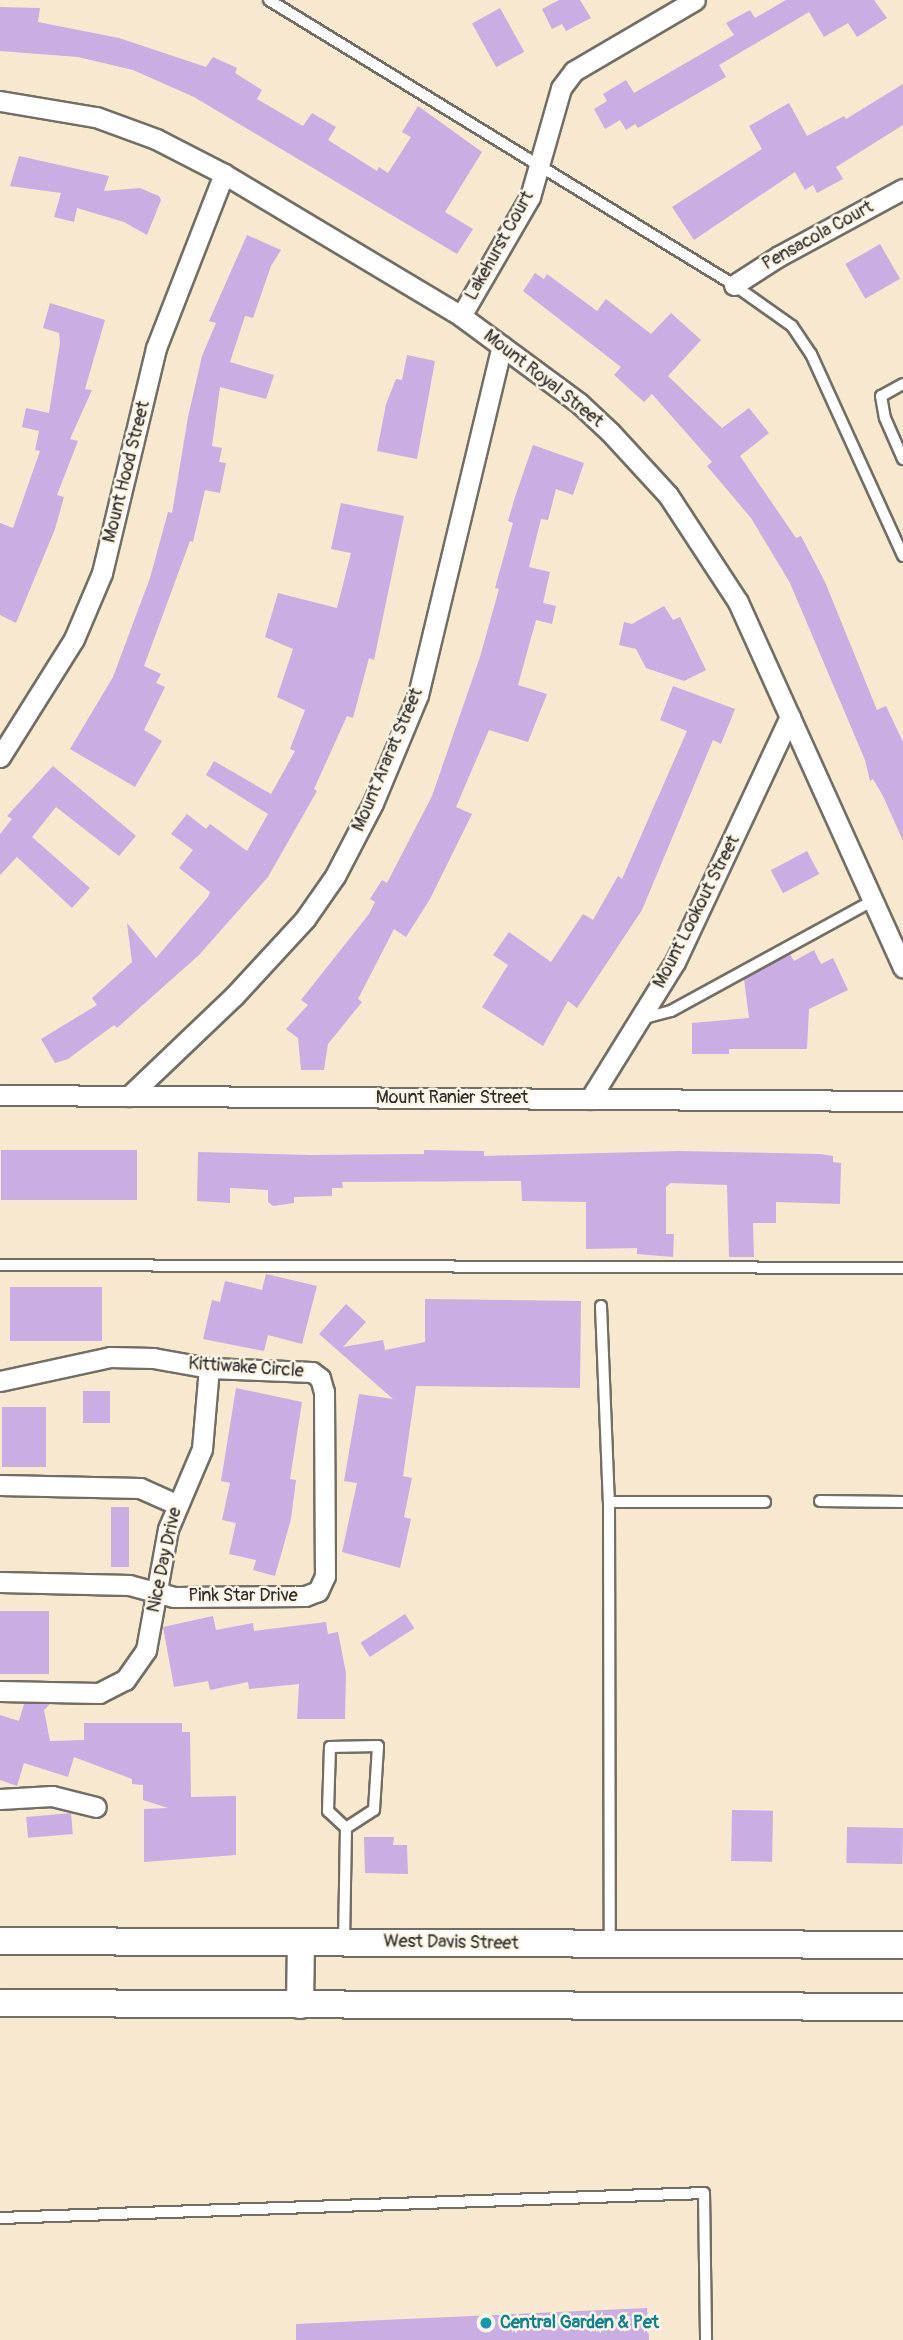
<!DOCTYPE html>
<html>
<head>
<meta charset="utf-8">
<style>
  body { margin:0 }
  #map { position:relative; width:903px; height:2340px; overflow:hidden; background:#f6e9d0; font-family:Pangolin,sans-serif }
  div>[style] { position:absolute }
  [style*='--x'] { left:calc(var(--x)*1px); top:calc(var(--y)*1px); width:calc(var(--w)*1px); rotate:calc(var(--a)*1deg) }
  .building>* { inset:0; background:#caade2; transform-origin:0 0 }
  .roads { filter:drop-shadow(2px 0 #726e65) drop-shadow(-2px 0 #726e65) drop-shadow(0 2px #726e65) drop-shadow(0 -2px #726e65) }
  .lane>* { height:10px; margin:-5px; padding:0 5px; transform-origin:5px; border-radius:5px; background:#fff }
  .street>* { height:19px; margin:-9.5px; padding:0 9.5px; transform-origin:9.5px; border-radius:9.5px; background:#fff }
  .secondary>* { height:26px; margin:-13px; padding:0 13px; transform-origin:13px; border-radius:13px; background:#fff }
  .dots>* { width:19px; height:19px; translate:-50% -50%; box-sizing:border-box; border:4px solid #fcf5e5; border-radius:50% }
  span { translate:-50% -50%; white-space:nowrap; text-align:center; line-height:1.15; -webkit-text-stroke:5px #fcf5e5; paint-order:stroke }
  .street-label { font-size:18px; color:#2b2b2b }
  .culture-label { font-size:18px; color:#0d838f; font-weight:700 }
  .left { translate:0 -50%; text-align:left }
</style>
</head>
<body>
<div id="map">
  <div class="building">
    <i style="clip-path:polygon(559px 0,580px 0,591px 18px,566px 31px,562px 24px,552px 29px,542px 9px)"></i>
    <i style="clip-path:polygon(786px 0,874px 0,887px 18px,857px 37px,848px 23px,824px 37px,809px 12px,719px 65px,726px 77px,638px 128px,635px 124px,626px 130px,620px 120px,605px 129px,594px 109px,607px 101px,603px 94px,626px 80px,634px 93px,734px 35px,726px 23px,750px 10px,755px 18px)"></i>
    <i style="clip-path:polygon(0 7px,40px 8px,38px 22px,119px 38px,206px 67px,213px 57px,237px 68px,235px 73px,262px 90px,257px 99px,303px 126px,312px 113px,336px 127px,328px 140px,377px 171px,379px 167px,388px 173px,411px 137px,402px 132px,418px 106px,482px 152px,445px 212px,473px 229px,457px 254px,194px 97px,133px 70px,78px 57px,0 51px)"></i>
    <i style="left:500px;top:8px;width:50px;height:32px;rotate:61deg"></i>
    <i style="clip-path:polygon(903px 84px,903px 125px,836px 167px,843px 179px,817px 193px,813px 185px,805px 190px,795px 172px,694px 240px,672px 207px,762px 149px,749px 126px,789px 103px,807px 136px,844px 116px,846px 119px)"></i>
    <i style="clip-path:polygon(19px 156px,109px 176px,104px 191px,140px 188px,159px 196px,161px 200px,147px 235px,124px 222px,77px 208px,74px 222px,54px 217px,61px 193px,10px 186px)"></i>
    <i style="clip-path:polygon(247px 235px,281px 250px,271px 266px,253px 318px,245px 316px,230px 362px,274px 375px,266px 399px,220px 387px,212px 446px,222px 448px,219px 462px,226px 463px,220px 493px,205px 490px,193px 542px,190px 541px,144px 666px,161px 674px,156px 683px,165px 687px,144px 730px,162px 741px,135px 787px,70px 749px,113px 677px,150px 578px,168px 512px,172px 513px,188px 417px,202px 356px,216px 323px,209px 321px)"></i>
    <i style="left:880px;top:244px;width:40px;height:40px;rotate:60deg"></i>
    <i style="clip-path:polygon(535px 273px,544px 279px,547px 274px,597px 311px,606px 299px,651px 334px,671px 313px,701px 340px,668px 376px,722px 428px,749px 408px,769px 433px,740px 456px,796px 538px,801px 536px,825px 582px,877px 710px,886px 706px,903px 742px,903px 841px,883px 796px,873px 779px,870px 781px,865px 760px,790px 583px,751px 518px,707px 466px,712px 462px,652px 394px,644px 402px,614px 375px,621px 367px,523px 291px)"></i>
    <i style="clip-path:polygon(50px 303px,105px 320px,85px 389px,92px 390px,70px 439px,78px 441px,57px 495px,64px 497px,55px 529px,16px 623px,0 615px,0 523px,13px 528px,40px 451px,35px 450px,39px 431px,22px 427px,26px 408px,49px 413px,60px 343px,59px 333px,43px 328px)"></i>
    <i style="clip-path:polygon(407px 355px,435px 361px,417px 459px,377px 451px,386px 404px,396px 379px,402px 380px)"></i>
    <i style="clip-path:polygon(533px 445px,584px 463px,573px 495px,556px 489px,548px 520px,541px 519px,529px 567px,550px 572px,543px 603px,556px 606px,552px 624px,536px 620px,518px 685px,547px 694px,528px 742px,489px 730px,456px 807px,472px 814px,430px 899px,406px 937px,394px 929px,358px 999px,362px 1002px,328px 1044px,324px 1070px,301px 1070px,298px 1038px,286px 1029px,308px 1005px,301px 1000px,369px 914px,375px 902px,370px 899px,382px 880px,387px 883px,432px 796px,480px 657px,499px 589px,495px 588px,513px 523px,508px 521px,515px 497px)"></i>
    <i style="clip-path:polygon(341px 503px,404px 516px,374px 660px,369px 658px,353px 718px,347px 716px,314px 789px,317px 791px,268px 877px,199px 955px,117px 1028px,114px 1025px,68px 1059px,55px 1063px,41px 1039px,97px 1005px,92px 998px,132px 962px,127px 923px,156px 958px,208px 897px,210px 892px,179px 868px,193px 850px,171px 834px,187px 814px,206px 829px,210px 824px,247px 851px,268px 814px,206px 775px,214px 761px,271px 794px,295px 751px,290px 749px,305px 710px,277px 697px,293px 649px,265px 637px,278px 593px,337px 608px,351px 553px,331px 549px)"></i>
    <i style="clip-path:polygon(664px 606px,673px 620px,680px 617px,706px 670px,684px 681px,646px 668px,636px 649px,619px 645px,624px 622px,632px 624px)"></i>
    <i style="clip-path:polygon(673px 686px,735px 709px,721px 744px,713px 740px,642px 910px,577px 1008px,568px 1001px,543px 1046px,482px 1007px,508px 965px,493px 955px,509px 932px,551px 962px,583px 914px,593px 920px,618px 876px,622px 879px,687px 731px,660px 720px)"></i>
    <i style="clip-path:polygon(53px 766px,136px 836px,119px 856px,56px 807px,32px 837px,90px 888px,72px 908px,17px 857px,0 875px,0 834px,12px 819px,7px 816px)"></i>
    <i style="left:807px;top:851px;width:26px;height:41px;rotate:62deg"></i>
    <i style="clip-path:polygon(814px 950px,821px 964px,833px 958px,848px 990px,809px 1009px,807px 1049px,729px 1049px,729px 1054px,692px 1054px,692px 1023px,749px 1018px,744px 979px,790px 954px,794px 961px)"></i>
    <i style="left:137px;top:1150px;width:50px;height:136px;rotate:90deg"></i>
    <i style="clip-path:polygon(424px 1150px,484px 1151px,484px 1156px,679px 1151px,820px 1154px,833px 1156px,833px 1162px,841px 1163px,840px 1204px,776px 1202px,776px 1223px,753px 1223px,754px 1257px,729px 1257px,727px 1185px,671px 1183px,666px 1187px,666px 1234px,674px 1234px,673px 1257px,637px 1254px,637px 1248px,586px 1249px,586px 1202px,522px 1201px,521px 1181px,342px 1182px,343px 1188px,332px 1188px,332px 1196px,294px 1197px,294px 1203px,273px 1206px,268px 1202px,268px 1190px,230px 1188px,230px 1203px,197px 1201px,198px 1152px,309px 1155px,424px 1154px)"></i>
    <i style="clip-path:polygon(266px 1274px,317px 1286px,302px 1344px,268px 1335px,264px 1351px,203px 1339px,212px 1300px,220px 1302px,225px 1281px,262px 1290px)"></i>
    <i style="left:102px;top:1287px;width:54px;height:92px;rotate:90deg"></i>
    <i style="clip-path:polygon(425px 1299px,581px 1301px,580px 1388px,416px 1386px,403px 1476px,412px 1478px,404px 1517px,411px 1519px,400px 1568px,342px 1552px,357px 1483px,344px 1481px,359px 1394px,393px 1399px,319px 1334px,346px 1304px,366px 1322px,343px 1347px,383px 1340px,385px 1350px,425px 1342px)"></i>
    <i style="clip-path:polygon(236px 1388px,302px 1402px,290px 1479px,296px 1480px,291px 1519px,275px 1576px,253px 1570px,256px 1560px,229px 1554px,236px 1523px,222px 1520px,230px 1483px,221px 1481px)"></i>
    <i style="left:83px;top:1391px;width:27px;height:32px"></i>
    <i style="left:2px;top:1407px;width:44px;height:60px"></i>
    <i style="left:111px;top:1507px;width:18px;height:60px"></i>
    <i style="left:0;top:1611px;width:49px;height:63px"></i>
    <i style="left:405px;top:1614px;width:17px;height:53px;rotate:57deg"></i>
    <i style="clip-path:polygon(213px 1616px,216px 1630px,253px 1623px,254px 1631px,326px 1622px,328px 1634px,338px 1632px,346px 1673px,345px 1719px,297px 1719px,299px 1684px,249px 1689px,248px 1682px,210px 1690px,208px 1681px,174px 1687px,163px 1627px)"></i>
    <i style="clip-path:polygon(24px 1704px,50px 1704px,44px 1710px,50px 1741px,84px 1740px,84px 1723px,182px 1723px,182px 1732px,190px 1732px,191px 1797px,236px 1796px,236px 1855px,144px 1862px,144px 1809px,168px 1808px,143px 1800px,143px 1785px,132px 1784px,132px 1779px,74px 1757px,68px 1777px,24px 1763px,17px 1786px,0 1780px,0 1715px,19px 1721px)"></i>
    <i style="left:732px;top:1810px;width:41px;height:51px;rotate:1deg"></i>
    <i style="left:71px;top:1813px;width:21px;height:45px;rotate:85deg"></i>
    <i style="left:847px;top:1827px;width:56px;height:36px;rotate:1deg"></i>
    <i style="clip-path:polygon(364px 1837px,394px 1837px,393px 1845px,407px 1845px,408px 1874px,365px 1873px)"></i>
    <i style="clip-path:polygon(647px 2308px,649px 2340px,296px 2340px,296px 2324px)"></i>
  </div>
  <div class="roads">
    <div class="lane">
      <i style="--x:269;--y:0;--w:545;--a:31.5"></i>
      <i style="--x:734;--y:285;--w:71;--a:35.3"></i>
      <i style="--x:792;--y:326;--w:34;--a:56"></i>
      <i style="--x:811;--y:354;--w:222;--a:65.5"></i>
      <i style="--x:903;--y:384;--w:25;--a:151"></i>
      <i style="--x:881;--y:396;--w:22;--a:80"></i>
      <i style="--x:885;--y:418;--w:45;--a:66.3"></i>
      <i style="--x:641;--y:1019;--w:31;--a:-15"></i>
      <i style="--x:671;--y:1011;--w:229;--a:-28.7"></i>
      <i style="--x:0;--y:1265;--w:903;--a:0.19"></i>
      <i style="--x:601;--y:1306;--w:196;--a:87.7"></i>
      <i style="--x:609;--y:1502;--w:439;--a:89.9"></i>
      <i style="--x:820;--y:1501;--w:83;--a:0.7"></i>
      <i style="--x:609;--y:1502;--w:156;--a:0"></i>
      <i style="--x:344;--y:1942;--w:114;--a:-89"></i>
      <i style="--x:346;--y:1828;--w:33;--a:-33"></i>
      <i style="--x:374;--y:1810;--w:64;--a:-86.4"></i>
      <i style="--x:378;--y:1746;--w:48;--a:178.8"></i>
      <i style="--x:330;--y:1747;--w:64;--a:91.8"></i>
      <i style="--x:328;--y:1811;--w:25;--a:43"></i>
      <i style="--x:0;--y:2218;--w:704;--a:-2.03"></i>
      <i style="--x:704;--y:2193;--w:147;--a:89.2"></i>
    </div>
    <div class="street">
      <i style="--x:0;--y:101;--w:97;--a:9.5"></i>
      <i style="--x:96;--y:117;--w:64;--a:20.1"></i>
      <i style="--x:156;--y:139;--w:76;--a:27.2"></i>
      <i style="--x:224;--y:174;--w:276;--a:30.9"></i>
      <i style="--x:461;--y:316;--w:147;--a:36.4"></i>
      <i style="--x:579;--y:403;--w:42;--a:43.1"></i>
      <i style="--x:610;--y:432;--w:86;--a:47.4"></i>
      <i style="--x:668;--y:495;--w:128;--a:56.8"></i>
      <i style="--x:738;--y:602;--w:401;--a:65.7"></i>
      <i style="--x:734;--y:285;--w:54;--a:-32.8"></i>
      <i style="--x:779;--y:256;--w:141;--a:-28.4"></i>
      <i style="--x:461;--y:316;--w:138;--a:-59.9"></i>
      <i style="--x:530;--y:197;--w:113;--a:-74.1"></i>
      <i style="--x:561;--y:88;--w:21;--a:-53"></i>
      <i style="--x:574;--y:71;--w:140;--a:-30.4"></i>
      <i style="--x:0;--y:757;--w:139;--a:-57.9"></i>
      <i style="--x:74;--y:639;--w:72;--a:-67"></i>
      <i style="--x:102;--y:573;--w:231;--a:-76.5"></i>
      <i style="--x:156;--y:348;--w:187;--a:-68.7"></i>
      <i style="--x:0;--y:1095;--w:903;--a:0.38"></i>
      <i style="--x:129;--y:1096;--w:145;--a:-43.6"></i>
      <i style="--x:234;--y:996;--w:105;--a:-47.3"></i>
      <i style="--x:305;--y:919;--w:52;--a:-55.1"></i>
      <i style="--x:335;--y:876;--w:82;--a:-62.5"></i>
      <i style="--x:373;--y:803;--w:117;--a:-67.4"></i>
      <i style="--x:418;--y:695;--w:359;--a:-76.5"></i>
      <i style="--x:590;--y:1099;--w:161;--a:-58.2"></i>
      <i style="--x:675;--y:962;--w:271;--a:-64.9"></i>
      <i style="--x:0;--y:1381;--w:113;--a:-12.3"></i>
      <i style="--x:110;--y:1357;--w:43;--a:1.3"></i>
      <i style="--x:153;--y:1358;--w:57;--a:10.1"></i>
      <i style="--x:209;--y:1368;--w:103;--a:2.2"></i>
      <i style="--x:312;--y:1372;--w:10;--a:37"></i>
      <i style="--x:320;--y:1378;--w:15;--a:74"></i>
      <i style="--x:324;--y:1392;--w:184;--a:89.7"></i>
      <i style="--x:325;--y:1576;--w:17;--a:115"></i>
      <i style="--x:318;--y:1591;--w:14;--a:159"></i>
      <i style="--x:305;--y:1596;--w:131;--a:179.6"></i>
      <i style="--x:174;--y:1597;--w:47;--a:-165.1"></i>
      <i style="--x:129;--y:1585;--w:129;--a:-178.7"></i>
      <i style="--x:0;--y:1485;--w:140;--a:1.2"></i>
      <i style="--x:140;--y:1488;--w:39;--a:24"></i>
      <i style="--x:0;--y:1691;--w:99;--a:1.2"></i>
      <i style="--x:99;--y:1693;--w:29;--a:-27"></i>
      <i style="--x:125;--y:1680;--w:37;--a:-55"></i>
      <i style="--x:146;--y:1650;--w:123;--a:-79.7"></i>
      <i style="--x:168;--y:1529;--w:87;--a:-67"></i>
      <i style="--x:202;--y:1449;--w:81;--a:-85.1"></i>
      <i style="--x:0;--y:1799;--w:52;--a:-3.3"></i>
      <i style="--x:52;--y:1796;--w:45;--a:14"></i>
    </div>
    <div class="secondary">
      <i style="--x:0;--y:1941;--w:903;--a:0.25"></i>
      <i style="--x:0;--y:2003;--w:903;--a:0.25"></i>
      <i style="--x:300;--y:2005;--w:62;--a:-89.1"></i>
    </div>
  </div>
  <div class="dots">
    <i style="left:486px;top:2323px;background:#0f9aa8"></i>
  </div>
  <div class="street-label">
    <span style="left:818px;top:236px;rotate:-29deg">Pensacola Court</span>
    <span style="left:500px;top:246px;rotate:-61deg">Lakehurst Court</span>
    <span style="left:543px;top:379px;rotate:38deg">Mount Royal Street</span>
    <span style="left:127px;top:472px;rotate:-76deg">Mount Hood Street</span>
    <span style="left:388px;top:760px;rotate:-67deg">Mount Ararat Street</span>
    <span style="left:697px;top:912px;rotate:-63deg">Mount Lookout Street</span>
    <span style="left:452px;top:1098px">Mount Ranier Street</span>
    <span style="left:246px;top:1368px;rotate:4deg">Kittiwake Circle</span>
    <span style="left:165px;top:1560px;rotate:-78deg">Nice Day Drive</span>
    <span style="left:243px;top:1596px">Pink Star Drive</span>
    <span style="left:451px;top:1943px;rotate:1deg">West Davis Street</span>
  </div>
  <div class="culture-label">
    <span class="left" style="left:500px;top:2323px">Central Garden &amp; Pet</span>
  </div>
</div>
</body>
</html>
